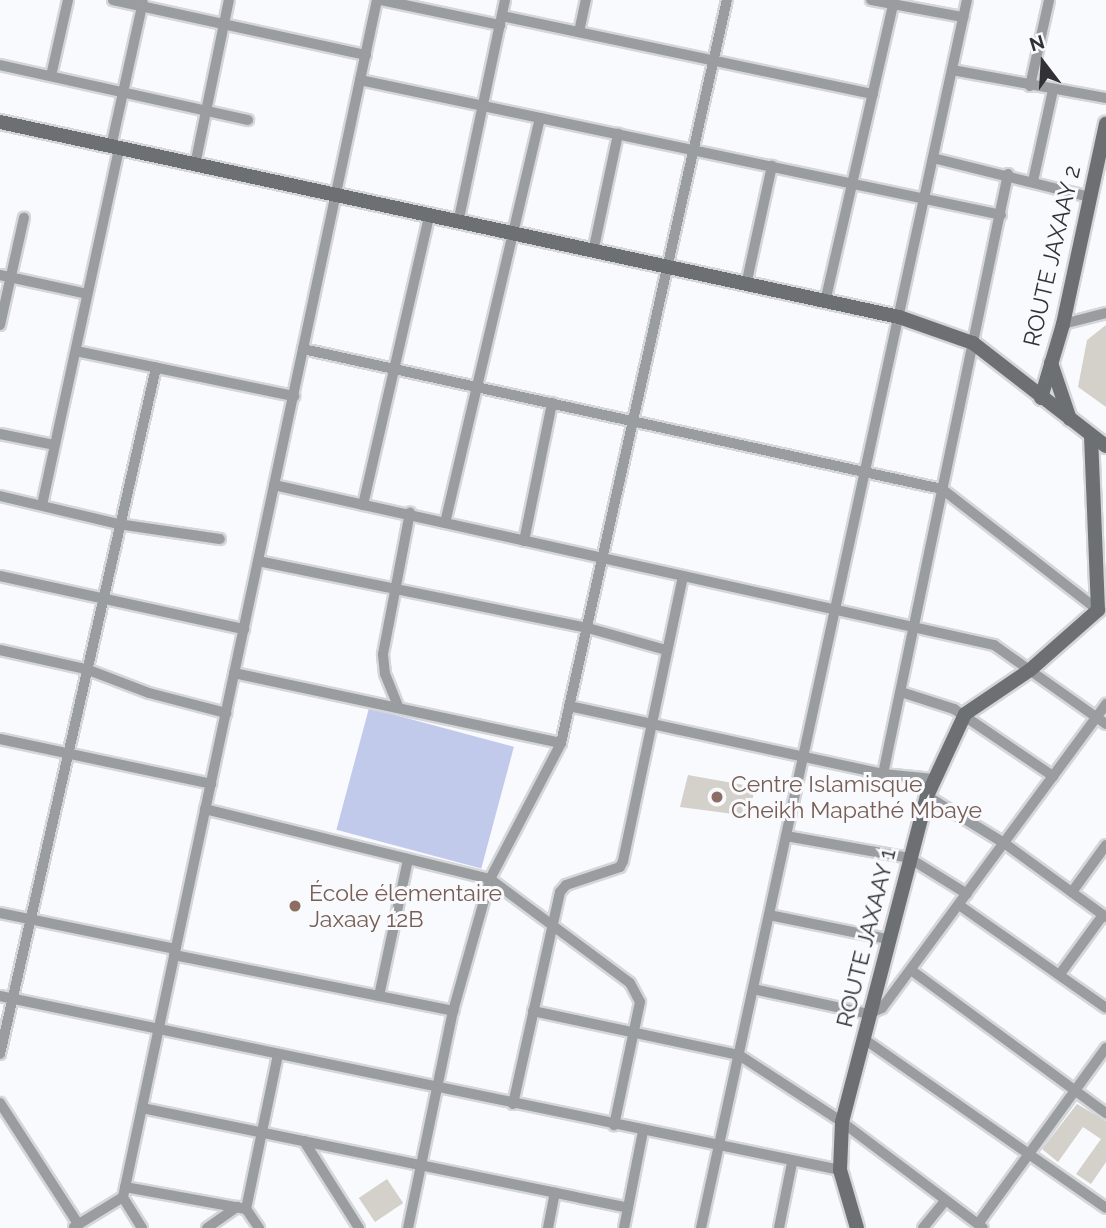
<!DOCTYPE html>
<html>
<head>
<meta charset="utf-8">
<style>
  body { margin:0 }
  #map { position:relative; width:1106px; height:1228px; overflow:hidden; background:#f9fafe; font-family:Raleway,sans-serif }
  div>[style] { position:absolute }
  [style*='--x'] { left:calc(var(--x)*1px); top:calc(var(--y)*1px); width:calc(var(--w)*1px); rotate:calc(var(--a)*1deg) }
  .green>* { inset:0; background:#c2caec; transform-origin:0 0 }
  .building>* { inset:0; background:#d4d0ca; transform-origin:0 0 }
  .roads { filter:drop-shadow(2px 0 #d5d6da) drop-shadow(-2px 0 #d5d6da) drop-shadow(0 2px #d5d6da) drop-shadow(0 -2px #d5d6da) }
  .street>* { height:10px; margin:-5px; padding:0 5px; transform-origin:5px; border-radius:5px; background:#9a9d9f }
  .secondary>* { height:14px; margin:-7px; padding:0 7px; transform-origin:7px; border-radius:7px; background:#6d7073 }
  .dots>* { width:19px; height:19px; translate:-50% -50%; box-sizing:border-box; border:4px solid #f9fafe; border-radius:50% }
  span { translate:-50% -50%; white-space:nowrap; text-align:center; line-height:1.15; -webkit-text-stroke:6px #f9fafe; paint-order:stroke }
  .street-label { font-size:23px; color:#323235 }
  .education-label { font-size:23px; color:#785e54 }
  .left { translate:0 -50%; text-align:left }
  .north { position:absolute; left:1008px; top:28px; width:70px; height:70px; -webkit-text-stroke:5px #f9fafe; paint-order:stroke; rotate:343deg; font-size:19px; font-weight:700; line-height:28px; text-align:center; color:#323235 }
  .north::after { content:''; display:block; margin:auto; width:24px; height:32px; background:#323235; clip-path:polygon(50% 0,100% 100%,50% 72%,0 100%) }
</style>
</head>
<body>
<div id="map">
  <div class="green">
    <i style="left:369px;top:708px;width:150px;height:126px;rotate:15deg"></i>
  </div>
  <div class="building">
    <i style="clip-path:polygon(1106px 325px,1106px 407px,1078px 387px,1087px 340px)"></i>
    <i style="clip-path:polygon(688px 775px,755px 787px,749px 816px,680px 807px)"></i>
    <i style="clip-path:polygon(1077px 1104px,1106px 1121px,1106px 1162px,1091px 1184px,1076px 1174px,1101px 1139px,1083px 1127px,1058px 1162px,1042px 1149px)"></i>
    <i style="left:387px;top:1179px;width:29px;height:34px;rotate:56deg"></i>
  </div>
  <div class="roads">
    <div class="street">
      <i style="--x:113;--y:0;--w:259;--a:12.3"></i>
      <i style="--x:381;--y:0;--w:122;--a:11.9"></i>
      <i style="--x:871;--y:0;--w:94;--a:10.5"></i>
      <i style="--x:502;--y:16;--w:379;--a:11.9"></i>
      <i style="--x:579;--y:32;--w:33;--a:-78"></i>
      <i style="--x:0;--y:65;--w:254;--a:12.5"></i>
      <i style="--x:952;--y:70;--w:157;--a:10.3"></i>
      <i style="--x:51;--y:76;--w:78;--a:-77.4"></i>
      <i style="--x:360;--y:80;--w:655;--a:11.89"></i>
      <i style="--x:1030;--y:86;--w:88;--a:-77.5"></i>
      <i style="--x:111;--y:147;--w:148;--a:-77.6"></i>
      <i style="--x:933;--y:158;--w:162;--a:14"></i>
      <i style="--x:195;--y:165;--w:168;--a:-78.4"></i>
      <i style="--x:1033;--y:181;--w:93;--a:-77.6"></i>
      <i style="--x:458;--y:223;--w:228;--a:-78.1"></i>
      <i style="--x:593;--y:252;--w:121;--a:-78"></i>
      <i style="--x:0;--y:275;--w:89;--a:12.3"></i>
      <i style="--x:746;--y:285;--w:122;--a:-77.7"></i>
      <i style="--x:825;--y:302;--w:305;--a:-77.1"></i>
      <i style="--x:1063;--y:324;--w:44;--a:-14.3"></i>
      <i style="--x:0;--y:325;--w:110;--a:-77.4"></i>
      <i style="--x:303;--y:349;--w:654;--a:12.36"></i>
      <i style="--x:942;--y:489;--w:197;--a:37.8"></i>
      <i style="--x:76;--y:351;--w:223;--a:11.7"></i>
      <i style="--x:0;--y:434;--w:55;--a:11.5"></i>
      <i style="--x:274;--y:485;--w:738;--a:12.53"></i>
      <i style="--x:994;--y:645;--w:137;--a:35.2"></i>
      <i style="--x:0;--y:496;--w:121;--a:13.3"></i>
      <i style="--x:118;--y:524;--w:103;--a:8.4"></i>
      <i style="--x:42;--y:505;--w:365;--a:-77.8"></i>
      <i style="--x:363;--y:505;--w:296;--a:-77.1"></i>
      <i style="--x:445;--y:523;--w:416;--a:-76.8"></i>
      <i style="--x:524;--y:541;--w:141;--a:-78.5"></i>
      <i style="--x:258;--y:561;--w:337;--a:11.5"></i>
      <i style="--x:588;--y:628;--w:81;--a:15.8"></i>
      <i style="--x:0;--y:576;--w:250;--a:12.3"></i>
      <i style="--x:0;--y:650;--w:88;--a:12.5"></i>
      <i style="--x:86;--y:669;--w:67;--a:20.9"></i>
      <i style="--x:149;--y:693;--w:80;--a:14.6"></i>
      <i style="--x:234;--y:673;--w:334;--a:12.1"></i>
      <i style="--x:901;--y:692;--w:56;--a:17.8"></i>
      <i style="--x:954;--y:709;--w:120;--a:34.1"></i>
      <i style="--x:398;--y:706;--w:35;--a:-112"></i>
      <i style="--x:385;--y:674;--w:20;--a:-96"></i>
      <i style="--x:383;--y:654;--w:144;--a:-79.2"></i>
      <i style="--x:569;--y:706;--w:321;--a:12.2"></i>
      <i style="--x:883;--y:774;--w:51;--a:5.6"></i>
      <i style="--x:0;--y:739;--w:216;--a:12"></i>
      <i style="--x:883;--y:774;--w:613;--a:-78.23"></i>
      <i style="--x:927;--y:796;--w:90;--a:31.4"></i>
      <i style="--x:1004;--y:843;--w:126;--a:36"></i>
      <i style="--x:205;--y:809;--w:293;--a:13.8"></i>
      <i style="--x:490;--y:879;--w:174;--a:36.6"></i>
      <i style="--x:630;--y:983;--w:21;--a:62"></i>
      <i style="--x:640;--y:1002;--w:126;--a:101.9"></i>
      <i style="--x:786;--y:836;--w:125;--a:10.1"></i>
      <i style="--x:909;--y:858;--w:68;--a:31.8"></i>
      <i style="--x:1072;--y:892;--w:58;--a:-54.1"></i>
      <i style="--x:959;--y:905;--w:179;--a:35"></i>
      <i style="--x:0;--y:913;--w:179;--a:11.6"></i>
      <i style="--x:769;--y:915;--w:120;--a:11.5"></i>
      <i style="--x:174;--y:955;--w:285;--a:11.3"></i>
      <i style="--x:911;--y:970;--w:242;--a:36.3"></i>
      <i style="--x:1060;--y:974;--w:73;--a:-53.9"></i>
      <i style="--x:753;--y:989;--w:119;--a:12.2"></i>
      <i style="--x:869;--y:1014;--w:14;--a:-25"></i>
      <i style="--x:882;--y:1008;--w:378;--a:-53.6"></i>
      <i style="--x:0;--y:996;--w:858;--a:11.7"></i>
      <i style="--x:379;--y:996;--w:139;--a:-78"></i>
      <i style="--x:533;--y:1011;--w:211;--a:12.1"></i>
      <i style="--x:739;--y:1055;--w:123;--a:33"></i>
      <i style="--x:842;--y:1122;--w:176;--a:36.9"></i>
      <i style="--x:864;--y:1039;--w:295;--a:34.9"></i>
      <i style="--x:0;--y:1054;--w:704;--a:-77.19"></i>
      <i style="--x:0;--y:1103;--w:145;--a:57.1"></i>
      <i style="--x:513;--y:1104;--w:217;--a:-77.5"></i>
      <i style="--x:560;--y:892;--w:9;--a:-49"></i>
      <i style="--x:566;--y:885;--w:57;--a:-18.4"></i>
      <i style="--x:620;--y:867;--w:7;--a:-63"></i>
      <i style="--x:623;--y:861;--w:291;--a:-78.1"></i>
      <i style="--x:142;--y:1108;--w:496;--a:11.6"></i>
      <i style="--x:304;--y:1141;--w:103;--a:57.7"></i>
      <i style="--x:125;--y:1187;--w:123;--a:10.3"></i>
      <i style="--x:978;--y:1224;--w:218;--a:-54"></i>
      <i style="--x:74;--y:1227;--w:57;--a:-31.5"></i>
      <i style="--x:142;--y:1228;--w:36;--a:-122"></i>
      <i style="--x:123;--y:1197;--w:1224;--a:-78.02"></i>
      <i style="--x:207;--y:1228;--w:37;--a:-35"></i>
      <i style="--x:259;--y:1228;--w:23;--a:-124"></i>
      <i style="--x:246;--y:1209;--w:158;--a:-78.3"></i>
      <i style="--x:408;--y:1228;--w:222;--a:-78.3"></i>
      <i style="--x:453;--y:1011;--w:137;--a:-74.3"></i>
      <i style="--x:490;--y:879;--w:153;--a:-62.4"></i>
      <i style="--x:561;--y:743;--w:761;--a:-77.41"></i>
      <i style="--x:548;--y:1228;--w:36;--a:-79"></i>
      <i style="--x:624;--y:1228;--w:99;--a:-78.9"></i>
      <i style="--x:701;--y:1228;--w:1256;--a:-77.78"></i>
      <i style="--x:779;--y:1228;--w:66;--a:-78.7"></i>
      <i style="--x:923;--y:1228;--w:35;--a:-51"></i>
    </div>
    <div class="secondary">
      <i style="--x:0;--y:122;--w:920;--a:12.24"></i>
      <i style="--x:899;--y:317;--w:78;--a:19.4"></i>
      <i style="--x:973;--y:343;--w:168;--a:37.8"></i>
      <i style="--x:1051;--y:363;--w:59;--a:71.3"></i>
      <i style="--x:1041;--y:398;--w:77;--a:-73.4"></i>
      <i style="--x:1063;--y:324;--w:205;--a:-77.9"></i>
      <i style="--x:857;--y:1228;--w:60;--a:-106.3"></i>
      <i style="--x:840;--y:1170;--w:48;--a:-87.6"></i>
      <i style="--x:842;--y:1122;--w:337;--a:-75.4"></i>
      <i style="--x:927;--y:796;--w:90;--a:-65.1"></i>
      <i style="--x:965;--y:714;--w:78;--a:-34.1"></i>
      <i style="--x:1030;--y:670;--w:91;--a:-41.4"></i>
      <i style="--x:1098;--y:610;--w:174;--a:-92.3"></i>
    </div>
  </div>
  <div class="dots">
    <i style="left:717px;top:797px;background:#8d6e63"></i>
    <i style="left:295px;top:906px;background:#8d6e63"></i>
  </div>
  <div class="street-label">
    <span style="left:1052px;top:256px;rotate:-77deg">ROUTE JAXAAY 2</span>
    <span style="left:866px;top:938px;rotate:-76deg">ROUTE JAXAAY 1</span>
  </div>
  <div class="education-label">
    <span class="left" style="left:731px;top:797px">Centre Islamisque<br>Cheikh Mapathé Mbaye</span>
    <span class="left" style="left:309px;top:906px">École élementaire<br>Jaxaay 12B</span>
  </div>
  <div class="north">N</div>
</div>
</body>
</html>
